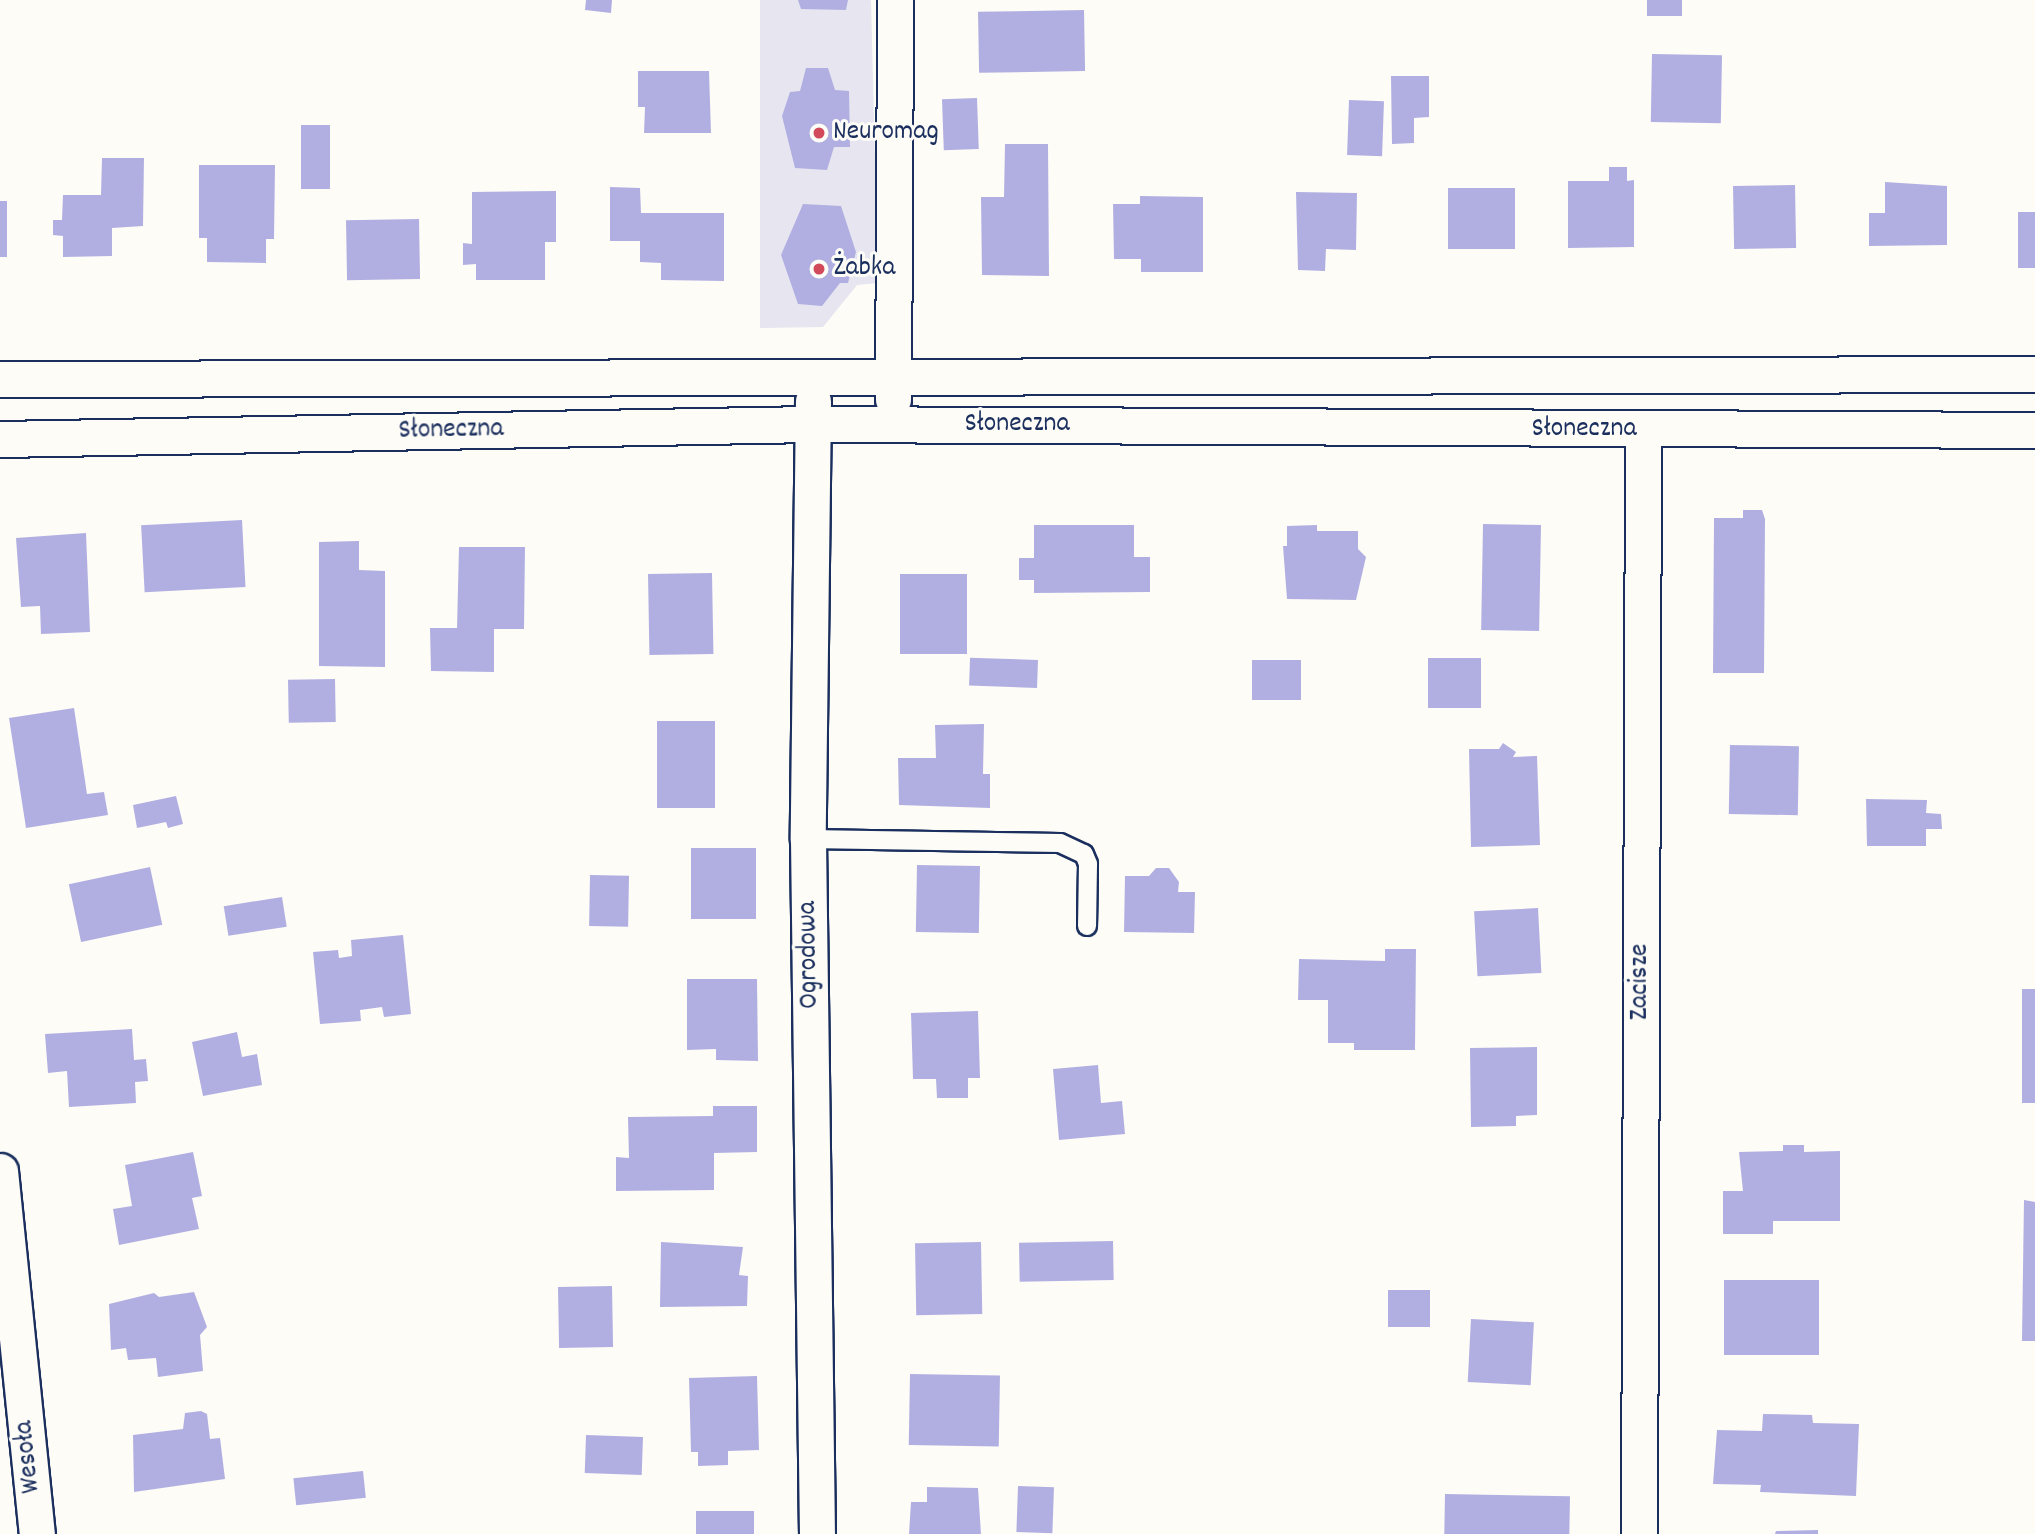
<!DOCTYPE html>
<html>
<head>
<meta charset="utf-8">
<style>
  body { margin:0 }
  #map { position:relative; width:2035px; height:1534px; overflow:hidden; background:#fdfcf7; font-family:Dekko,sans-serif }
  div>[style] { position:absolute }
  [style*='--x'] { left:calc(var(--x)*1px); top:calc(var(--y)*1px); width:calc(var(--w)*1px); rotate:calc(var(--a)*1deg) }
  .built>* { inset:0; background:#e6e5f0 }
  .building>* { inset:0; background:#b1afe1; transform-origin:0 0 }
  .roads { filter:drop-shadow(2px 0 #1b2f5e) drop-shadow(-2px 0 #1b2f5e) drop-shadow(0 2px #1b2f5e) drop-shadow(0 -2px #1b2f5e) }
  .lane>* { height:18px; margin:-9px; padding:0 9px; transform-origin:9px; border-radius:9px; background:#fdfcf7 }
  .street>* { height:35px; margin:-17.5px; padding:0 17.5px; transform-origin:17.5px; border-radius:17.5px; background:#fdfcf7 }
  .dots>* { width:19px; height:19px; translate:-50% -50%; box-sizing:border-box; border:4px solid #fdfcf7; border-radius:50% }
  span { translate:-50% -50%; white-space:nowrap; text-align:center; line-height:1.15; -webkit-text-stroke:6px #fdfcf7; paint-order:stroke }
  .poi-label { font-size:28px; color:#1b2f5e }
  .left { translate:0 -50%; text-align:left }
  .street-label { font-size:28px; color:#1b2f5e }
</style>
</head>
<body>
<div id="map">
  <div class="built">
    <i style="clip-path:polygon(760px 0,871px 0,878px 283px,857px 285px,823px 327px,760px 328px)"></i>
  </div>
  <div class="building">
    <i style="clip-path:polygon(586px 0,612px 0,611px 13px,585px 10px)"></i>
    <i style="clip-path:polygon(798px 0,848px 0,846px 10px,801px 9px)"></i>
    <i style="left:1647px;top:0;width:35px;height:16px"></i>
    <i style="left:1084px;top:10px;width:61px;height:106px;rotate:89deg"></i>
    <i style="left:1652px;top:54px;width:70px;height:68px;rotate:1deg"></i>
    <i style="clip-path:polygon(806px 68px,828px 68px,835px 90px,849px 91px,850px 147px,834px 147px,827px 170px,795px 168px,782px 116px,790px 92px,800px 91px)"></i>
    <i style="clip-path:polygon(638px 71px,709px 71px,711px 133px,644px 133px,645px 107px,638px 107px)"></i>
    <i style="clip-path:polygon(1391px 76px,1429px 76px,1429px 117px,1414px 118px,1414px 143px,1392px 144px)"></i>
    <i style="left:977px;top:98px;width:51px;height:35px;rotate:88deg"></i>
    <i style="left:1349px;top:100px;width:35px;height:55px;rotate:2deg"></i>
    <i style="left:301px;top:125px;width:29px;height:64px"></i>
    <i style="clip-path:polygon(1005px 144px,1048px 144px,1049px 276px,982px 275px,981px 197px,1004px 197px)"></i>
    <i style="clip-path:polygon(102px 158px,144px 158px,143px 226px,112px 228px,112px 256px,63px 257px,63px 236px,53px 235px,53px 220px,62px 220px,63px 195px,101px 195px)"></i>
    <i style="clip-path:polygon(199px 165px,275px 165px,274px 239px,266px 239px,266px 263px,207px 262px,207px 238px,199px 238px)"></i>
    <i style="clip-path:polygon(1609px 167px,1627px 167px,1627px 181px,1634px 180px,1634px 247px,1568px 248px,1568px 181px,1609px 181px)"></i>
    <i style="clip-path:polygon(1885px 182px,1947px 186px,1947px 245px,1869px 246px,1869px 213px,1885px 213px)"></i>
    <i style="left:1795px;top:185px;width:63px;height:62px;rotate:89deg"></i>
    <i style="clip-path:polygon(610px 187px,640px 188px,641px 213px,724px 213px,724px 281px,661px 280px,661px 263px,640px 262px,640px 241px,610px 241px)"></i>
    <i style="left:1448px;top:188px;width:67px;height:61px"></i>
    <i style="clip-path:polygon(556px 191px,556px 242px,545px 242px,545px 280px,476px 280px,476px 264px,463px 265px,463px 243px,472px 244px,472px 192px)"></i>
    <i style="clip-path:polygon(1296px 192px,1357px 193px,1356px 250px,1326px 249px,1325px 271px,1298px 270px)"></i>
    <i style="clip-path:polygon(1140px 196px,1203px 197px,1203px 272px,1141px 272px,1141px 259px,1114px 259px,1113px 204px,1140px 204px)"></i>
    <i style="left:0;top:201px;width:7px;height:56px"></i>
    <i style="clip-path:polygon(803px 204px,841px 206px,856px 252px,848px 283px,840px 283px,822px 306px,798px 304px,781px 255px)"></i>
    <i style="left:2018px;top:212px;width:17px;height:56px"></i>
    <i style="left:419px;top:219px;width:60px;height:73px;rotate:89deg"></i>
    <i style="clip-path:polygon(1743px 510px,1762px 510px,1765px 519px,1764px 673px,1713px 673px,1714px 518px,1743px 518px)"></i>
    <i style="left:242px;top:520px;width:67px;height:101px;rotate:87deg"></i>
    <i style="left:1483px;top:524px;width:58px;height:106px;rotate:1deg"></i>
    <i style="clip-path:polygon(1034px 525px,1134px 525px,1134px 557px,1150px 557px,1150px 592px,1034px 593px,1034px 580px,1019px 580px,1019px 558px,1034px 558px)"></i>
    <i style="clip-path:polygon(1317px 525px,1317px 531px,1358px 531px,1358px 549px,1366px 557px,1356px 600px,1287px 599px,1283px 546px,1287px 546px,1287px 526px)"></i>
    <i style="clip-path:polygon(86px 533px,90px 632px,41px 634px,40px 606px,21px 607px,16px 538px)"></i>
    <i style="clip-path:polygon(359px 541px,359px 570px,385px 571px,385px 667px,319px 666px,319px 542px)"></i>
    <i style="clip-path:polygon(459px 547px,525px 547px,524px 629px,494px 629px,494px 672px,431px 671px,430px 628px,457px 628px)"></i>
    <i style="left:712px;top:573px;width:81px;height:64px;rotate:89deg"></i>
    <i style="left:900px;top:574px;width:67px;height:80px"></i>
    <i style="left:1428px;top:658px;width:53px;height:50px"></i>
    <i style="left:1038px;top:660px;width:28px;height:68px;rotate:92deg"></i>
    <i style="left:1301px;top:660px;width:40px;height:49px;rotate:90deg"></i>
    <i style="left:335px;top:679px;width:43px;height:47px;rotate:89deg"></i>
    <i style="clip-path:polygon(74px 708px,87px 794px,104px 792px,108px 815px,26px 828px,9px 718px)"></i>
    <i style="left:657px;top:721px;width:58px;height:87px"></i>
    <i style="clip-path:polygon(984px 724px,983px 774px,990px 774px,990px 808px,899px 805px,898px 758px,936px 758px,935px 725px)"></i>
    <i style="clip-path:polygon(1503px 743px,1516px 752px,1513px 757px,1537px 756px,1540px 845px,1471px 847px,1469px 749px,1499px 749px)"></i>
    <i style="left:1730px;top:745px;width:69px;height:69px;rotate:1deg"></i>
    <i style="clip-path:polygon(176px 796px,183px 824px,168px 828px,166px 822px,137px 828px,133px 805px)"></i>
    <i style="clip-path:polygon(1866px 799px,1927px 800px,1926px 813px,1941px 814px,1942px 829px,1926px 829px,1926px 846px,1867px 846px)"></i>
    <i style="left:691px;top:848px;width:65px;height:71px"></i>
    <i style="left:917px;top:865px;width:63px;height:67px;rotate:1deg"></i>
    <i style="left:150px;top:867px;width:59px;height:83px;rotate:78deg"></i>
    <i style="clip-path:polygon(1156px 868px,1169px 868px,1179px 882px,1178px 892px,1195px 892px,1194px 933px,1124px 932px,1125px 876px,1149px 876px)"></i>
    <i style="left:590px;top:875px;width:39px;height:51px;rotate:1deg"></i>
    <i style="left:282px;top:897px;width:30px;height:59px;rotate:81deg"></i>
    <i style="left:1538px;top:908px;width:65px;height:64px;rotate:87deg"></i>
    <i style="clip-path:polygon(403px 935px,411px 1014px,384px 1017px,382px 1007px,360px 1010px,361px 1021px,320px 1024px,313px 952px,338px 950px,339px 958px,352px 956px,351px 940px)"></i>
    <i style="clip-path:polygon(1385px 949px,1416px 949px,1415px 1050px,1354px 1050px,1354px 1043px,1328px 1043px,1328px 1000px,1298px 1000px,1299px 959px,1385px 961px)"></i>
    <i style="clip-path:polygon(687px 979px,757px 979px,758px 1061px,716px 1060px,716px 1049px,687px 1050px)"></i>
    <i style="left:2035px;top:989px;width:114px;height:13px;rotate:90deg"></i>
    <i style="clip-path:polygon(978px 1011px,980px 1078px,968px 1078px,968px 1098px,937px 1098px,936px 1079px,913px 1079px,911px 1013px)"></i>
    <i style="clip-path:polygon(132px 1029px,134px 1060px,146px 1059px,148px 1081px,135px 1082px,136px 1103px,69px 1107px,67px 1071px,48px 1073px,45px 1034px)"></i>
    <i style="clip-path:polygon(237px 1032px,242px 1057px,257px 1054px,262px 1085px,203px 1096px,192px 1042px)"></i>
    <i style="clip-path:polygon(1537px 1047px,1537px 1115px,1516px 1116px,1516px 1126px,1471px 1127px,1470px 1048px)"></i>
    <i style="clip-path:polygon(1098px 1065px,1101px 1103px,1122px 1101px,1125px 1134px,1059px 1140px,1053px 1069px)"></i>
    <i style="clip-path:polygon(713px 1106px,757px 1106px,757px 1152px,714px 1153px,714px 1190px,616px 1191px,616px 1157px,629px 1158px,628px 1117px,713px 1116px)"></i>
    <i style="clip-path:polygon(1783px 1145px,1804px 1145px,1804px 1152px,1840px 1151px,1840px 1221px,1773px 1221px,1773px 1234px,1723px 1234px,1723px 1191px,1743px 1191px,1739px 1152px,1783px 1151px)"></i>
    <i style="clip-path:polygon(193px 1152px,202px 1196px,192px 1198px,199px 1229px,119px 1245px,113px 1209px,132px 1206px,125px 1165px)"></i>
    <i style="clip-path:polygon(2024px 1200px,2035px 1202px,2035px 1341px,2022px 1341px)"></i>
    <i style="left:1113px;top:1241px;width:39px;height:94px;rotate:89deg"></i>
    <i style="clip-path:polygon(661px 1242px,743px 1247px,739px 1275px,748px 1276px,747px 1306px,660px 1307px)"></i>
    <i style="left:981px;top:1242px;width:72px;height:66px;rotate:89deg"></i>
    <i style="left:1724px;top:1280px;width:95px;height:75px"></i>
    <i style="left:612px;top:1286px;width:61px;height:54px;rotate:89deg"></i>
    <i style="left:1388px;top:1290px;width:42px;height:37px"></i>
    <i style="clip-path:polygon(194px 1292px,207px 1327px,200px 1335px,203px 1371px,158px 1377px,156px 1358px,128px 1360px,126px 1348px,111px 1350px,109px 1304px,154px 1293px,159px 1297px)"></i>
    <i style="left:1471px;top:1319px;width:63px;height:63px;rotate:3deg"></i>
    <i style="left:910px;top:1374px;width:90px;height:71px;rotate:1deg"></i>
    <i style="clip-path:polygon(757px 1376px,759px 1450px,728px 1451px,728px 1465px,698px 1466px,698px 1452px,691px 1452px,689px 1378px)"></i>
    <i style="clip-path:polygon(201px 1411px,207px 1414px,210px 1439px,220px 1438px,225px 1479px,134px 1492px,133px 1435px,183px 1429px,185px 1413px)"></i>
    <i style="clip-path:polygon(1763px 1414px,1812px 1415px,1813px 1423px,1859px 1424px,1856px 1496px,1760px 1492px,1761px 1485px,1713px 1484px,1717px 1430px,1762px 1431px)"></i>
    <i style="left:643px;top:1437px;width:38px;height:57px;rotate:92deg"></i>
    <i style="left:363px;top:1471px;width:27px;height:70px;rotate:84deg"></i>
    <i style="left:1018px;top:1486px;width:36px;height:46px;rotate:2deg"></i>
    <i style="clip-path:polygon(927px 1487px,978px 1488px,981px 1534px,909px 1534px,911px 1502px,927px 1502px)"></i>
    <i style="left:1445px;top:1494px;width:125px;height:40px;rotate:1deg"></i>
    <i style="left:696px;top:1511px;width:58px;height:23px"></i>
    <i style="clip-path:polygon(1818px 1530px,1818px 1534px,1775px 1534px,1776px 1531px)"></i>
  </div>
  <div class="roads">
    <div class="lane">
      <i style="--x:808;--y:839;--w:252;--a:0.9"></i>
      <i style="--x:1060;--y:843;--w:26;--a:25"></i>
      <i style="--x:1084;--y:854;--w:11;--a:68"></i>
      <i style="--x:1088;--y:864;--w:62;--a:90.9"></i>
    </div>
    <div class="street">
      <i style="--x:0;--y:379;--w:2035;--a:-0.14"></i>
      <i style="--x:893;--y:399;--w:399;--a:-89.7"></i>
      <i style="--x:813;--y:401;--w:438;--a:90.7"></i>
      <i style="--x:808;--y:839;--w:695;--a:89.26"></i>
      <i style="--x:0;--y:439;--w:813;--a:-1.06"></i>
      <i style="--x:813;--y:424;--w:1222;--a:0.28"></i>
      <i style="--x:0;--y:1171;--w:365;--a:84.2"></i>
      <i style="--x:1639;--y:1534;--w:1104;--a:-89.79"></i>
    </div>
  </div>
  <div class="dots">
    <i style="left:819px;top:133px;background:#d1495b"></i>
    <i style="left:819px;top:269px;background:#d1495b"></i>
  </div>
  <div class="poi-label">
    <span class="left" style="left:833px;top:133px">Neuromag</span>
    <span class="left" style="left:833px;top:269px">Żabka</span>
  </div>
  <div class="street-label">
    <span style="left:1017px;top:425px">Słoneczna</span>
    <span style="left:1584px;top:430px">Słoneczna</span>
    <span style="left:451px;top:431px;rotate:-1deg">Słoneczna</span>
    <span style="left:810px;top:955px;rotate:-91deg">Ogrodowa</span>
    <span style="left:1641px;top:982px;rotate:-90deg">Zacisze</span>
    <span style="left:29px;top:1457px;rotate:-96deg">Wesoła</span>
  </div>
</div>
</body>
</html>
